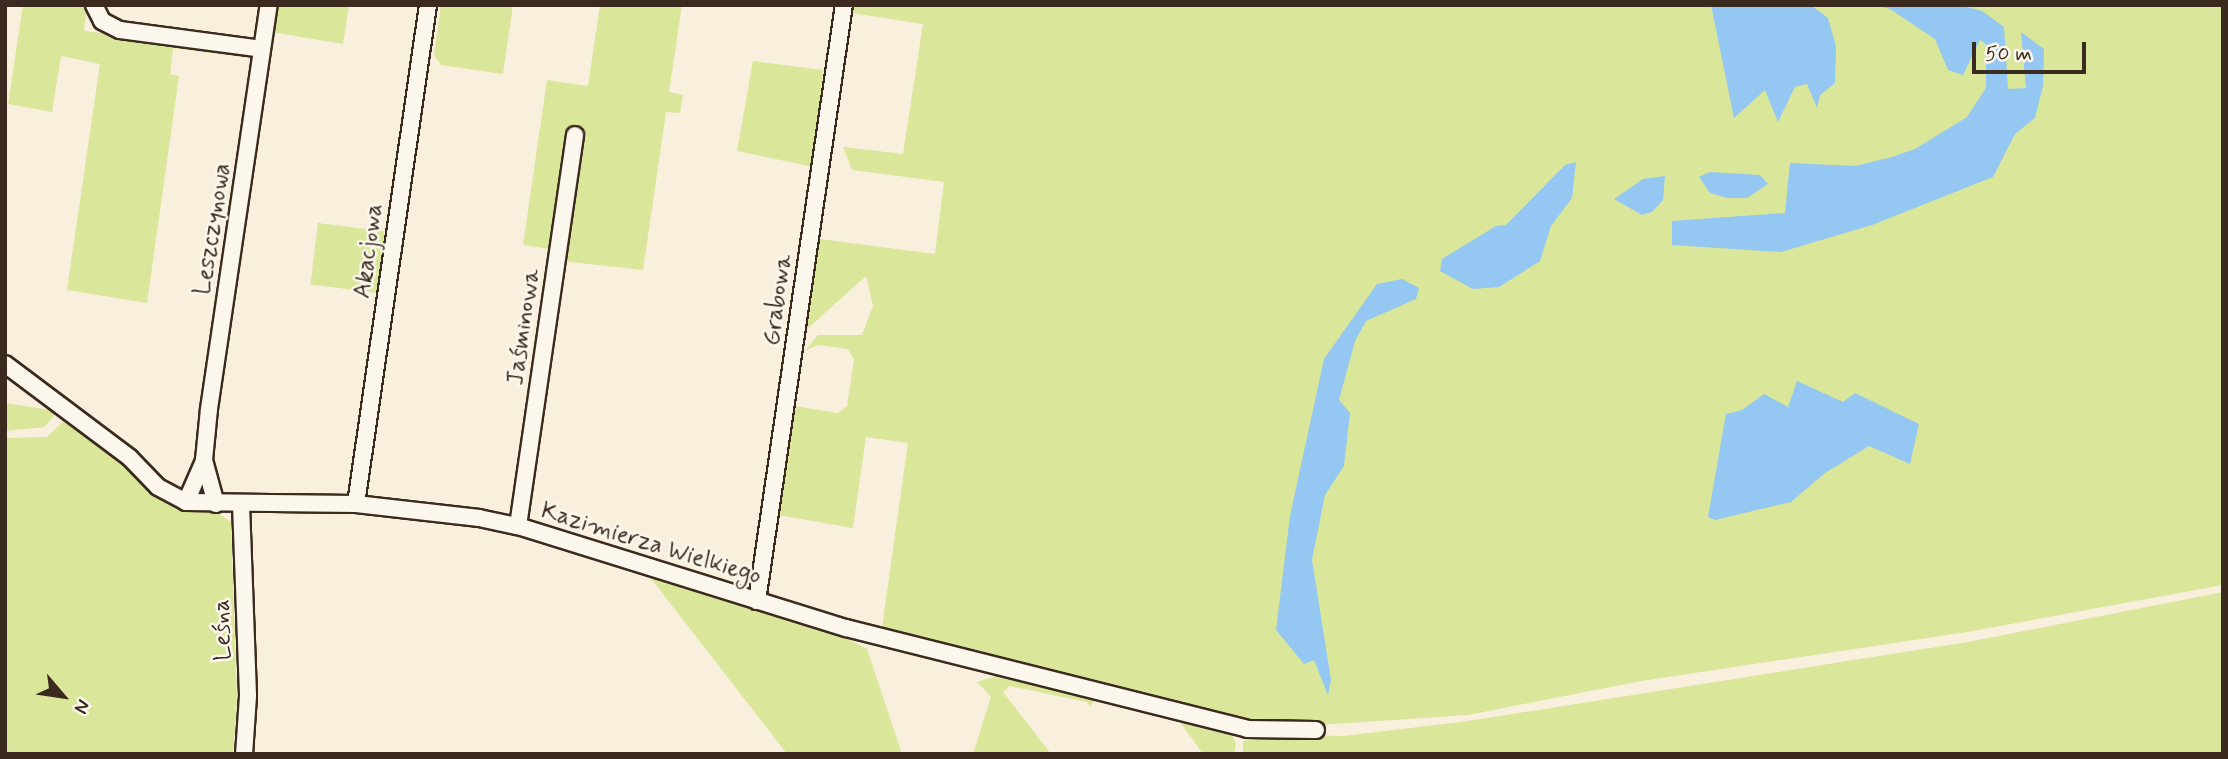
<!DOCTYPE html>
<html>
<head>
<meta charset="utf-8">
<style>
  body { margin:0 }
  #map { position:relative; width:2228px; height:759px; overflow:hidden; background:#f9efdd; font-family:Mynerve,sans-serif }
  div>[style] { position:absolute }
  [style*='--x'] { left:calc(var(--x)*1px); top:calc(var(--y)*1px); width:calc(var(--w)*1px); rotate:calc(var(--a)*1deg) }
  .green>* { inset:0; background:#dae699; transform-origin:0 0 }
  .water>* { inset:0; background:#94c7f1 }
  .roads { filter:drop-shadow(2px 0 #3b2a1e) drop-shadow(-2px 0 #3b2a1e) drop-shadow(0 2px #3b2a1e) drop-shadow(0 -2px #3b2a1e) }
  .street>* { height:16px; margin:-8px; padding:0 8px; transform-origin:8px; border-radius:8px; background:#fbf7ec }
  span { translate:-50% -50%; white-space:nowrap; text-align:center; line-height:1.15; -webkit-text-stroke:5px #fbf7ec; paint-order:stroke }
  .street-label { font-size:24px; color:#3b2a1e }
  .frame { position:absolute; inset:0; border:7px solid #3b2a1e; pointer-events:none }
  .north { position:absolute; left:28px; top:661px; width:70px; height:70px; -webkit-text-stroke:5px #fbf7ec; paint-order:stroke; rotate:119deg; font-size:19px; font-weight:700; line-height:28px; text-align:center; color:#3b2a1e }
  .north::after { content:''; display:block; margin:auto; width:24px; height:32px; background:#3b2a1e; clip-path:polygon(50% 0,100% 100%,50% 72%,0 100%) }
  .scale { position:absolute; left:1972px; top:42px; width:114px; height:32px; box-sizing:border-box; border:4px solid #3b2a1e; border-top:0; padding-left:9px; font-size:21px; line-height:24px; white-space:nowrap; color:#3b2a1e; -webkit-text-stroke:5px #fbf7ec; paint-order:stroke }
</style>
</head>
<body>
<div id="map">
  <div class="green">
    <i style="clip-path:polygon(23px 5px,87px 5px,84px 31px,214px 47px,250px 58px,173px 48px,170px 74px,179px 76px,147px 303px,67px 290px,100px 64px,61px 56px,52px 112px,8px 104px)"></i>
    <i style="clip-path:polygon(276px 5px,349px 5px,343px 44px,271px 32px)"></i>
    <i style="clip-path:polygon(441px 5px,513px 5px,503px 74px,441px 65px,434px 55px)"></i>
    <i style="clip-path:polygon(600px 5px,682px 5px,669px 92px,683px 95px,680px 113px,666px 112px,643px 270px,562px 261px,564px 251px,523px 245px,547px 80px,588px 86px)"></i>
    <i style="clip-path:polygon(854px 5px,2223px 5px,2223px 585px,1967px 632px,1641px 681px,1468px 715px,1274px 728px,882px 627px,908px 443px,866px 437px,853px 528px,778px 515px,794px 406px,838px 413px,847px 406px,854px 360px,848px 349px,818px 345px,805px 351px,818px 335px,862px 335px,873px 306px,866px 276px,806px 330px,820px 239px,935px 254px,944px 182px,852px 170px,843px 147px,903px 154px,923px 24px,852px 13px)"></i>
    <i style="clip-path:polygon(753px 61px,823px 70px,814px 167px,737px 151px)"></i>
    <i style="left:318px;top:223px;width:67px;height:62px;rotate:7deg"></i>
    <i style="clip-path:polygon(5px 403px,50px 410px,53px 406px,56px 414px,44px 427px,5px 431px)"></i>
    <i style="clip-path:polygon(66px 419px,175px 507px,215px 511px,231px 522px,237px 700px,233px 754px,5px 754px,5px 438px,47px 437px)"></i>
    <i style="clip-path:polygon(650px 577px,844px 637px,867px 649px,902px 754px,787px 754px)"></i>
    <i style="clip-path:polygon(2223px 592px,2223px 754px,1243px 754px,1243px 742px,1252px 734px,1344px 736px,1468px 721px,1968px 642px)"></i>
    <i style="clip-path:polygon(1008px 672px,1230px 731px,1236px 743px,1234px 754px,1203px 754px,1178px 719px,1096px 697px,1090px 707px,1087px 702px,1010px 686px,1003px 692px,1051px 754px,973px 754px,991px 697px,977px 682px)"></i>
  </div>
  <div class="water">
    <i style="clip-path:polygon(1711px 5px,1811px 5px,1828px 18px,1836px 46px,1835px 83px,1820px 95px,1817px 108px,1807px 84px,1795px 87px,1778px 122px,1765px 90px,1734px 118px)"></i>
    <i style="clip-path:polygon(1874px 5px,1959px 5px,1982px 11px,2004px 27px,2008px 89px,2026px 88px,2021px 32px,2044px 49px,2043px 86px,2035px 118px,2015px 134px,1993px 177px,1872px 225px,1781px 252px,1672px 245px,1672px 221px,1785px 213px,1790px 163px,1855px 166px,1892px 157px,1915px 149px,1967px 117px,1986px 88px,1986px 44px,1980px 40px,1963px 75px,1948px 70px,1935px 39px,1890px 9px)"></i>
    <i style="clip-path:polygon(1576px 162px,1572px 198px,1551px 226px,1540px 261px,1499px 287px,1473px 289px,1440px 271px,1442px 259px,1496px 226px,1506px 225px,1565px 165px)"></i>
    <i style="clip-path:polygon(1710px 172px,1760px 175px,1768px 184px,1747px 198px,1727px 198px,1710px 193px,1699px 177px)"></i>
    <i style="clip-path:polygon(1665px 176px,1663px 200px,1652px 212px,1642px 215px,1614px 199px,1643px 179px)"></i>
    <i style="clip-path:polygon(1402px 279px,1419px 288px,1416px 299px,1366px 321px,1355px 341px,1339px 400px,1350px 413px,1344px 466px,1325px 495px,1312px 560px,1331px 680px,1328px 695px,1314px 660px,1304px 664px,1276px 630px,1290px 516px,1324px 359px,1377px 284px)"></i>
    <i style="clip-path:polygon(1797px 381px,1843px 402px,1855px 393px,1919px 424px,1910px 464px,1869px 446px,1825px 473px,1791px 502px,1715px 520px,1708px 517px,1726px 414px,1742px 410px,1764px 394px,1788px 407px)"></i>
  </div>
  <div class="roads">
    <div class="street">
      <i style="--x:94;--y:5;--w:18;--a:63"></i>
      <i style="--x:102;--y:21;--w:20;--a:27"></i>
      <i style="--x:120;--y:30;--w:143;--a:7.6"></i>
      <i style="--x:5;--y:364;--w:156;--a:36.9"></i>
      <i style="--x:130;--y:458;--w:40;--a:46"></i>
      <i style="--x:158;--y:487;--w:32;--a:28"></i>
      <i style="--x:186;--y:502;--w:170;--a:0.7"></i>
      <i style="--x:356;--y:504;--w:124;--a:6.5"></i>
      <i style="--x:479;--y:518;--w:40;--a:12"></i>
      <i style="--x:518;--y:526;--w:343;--a:17.3"></i>
      <i style="--x:846;--y:628;--w:414;--a:14.1"></i>
      <i style="--x:1247;--y:729;--w:69;--a:0.8"></i>
      <i style="--x:186;--y:502;--w:43;--a:-66.4"></i>
      <i style="--x:216;--y:504;--w:46;--a:-105.3"></i>
      <i style="--x:204;--y:460;--w:51;--a:-84.4"></i>
      <i style="--x:209;--y:409;--w:408;--a:-81.6"></i>
      <i style="--x:241;--y:504;--w:192;--a:87.9"></i>
      <i style="--x:248;--y:696;--w:58;--a:93.9"></i>
      <i style="--x:356;--y:504;--w:504;--a:-81.79"></i>
      <i style="--x:518;--y:526;--w:395;--a:-81.7"></i>
      <i style="--x:757;--y:601;--w:602;--a:-81.7"></i>
    </div>
  </div>
  <div class="street-label">
    <span style="left:213px;top:229px;rotate:-81deg">Leszczynowa</span>
    <span style="left:369px;top:251px;rotate:-82deg">Akacjowa</span>
    <span style="left:778px;top:300px;rotate:-82deg">Grabowa</span>
    <span style="left:524px;top:327px;rotate:-82deg">Jaśminowa</span>
    <span style="left:651px;top:544px;rotate:17deg">Kazimierza Wielkiego</span>
    <span style="left:223px;top:630px;rotate:-92deg">Leśna</span>
  </div>
  <div class="frame"></div>
  <div class="north">N</div>
  <div class="scale">50 m</div>
</div>
</body>
</html>
